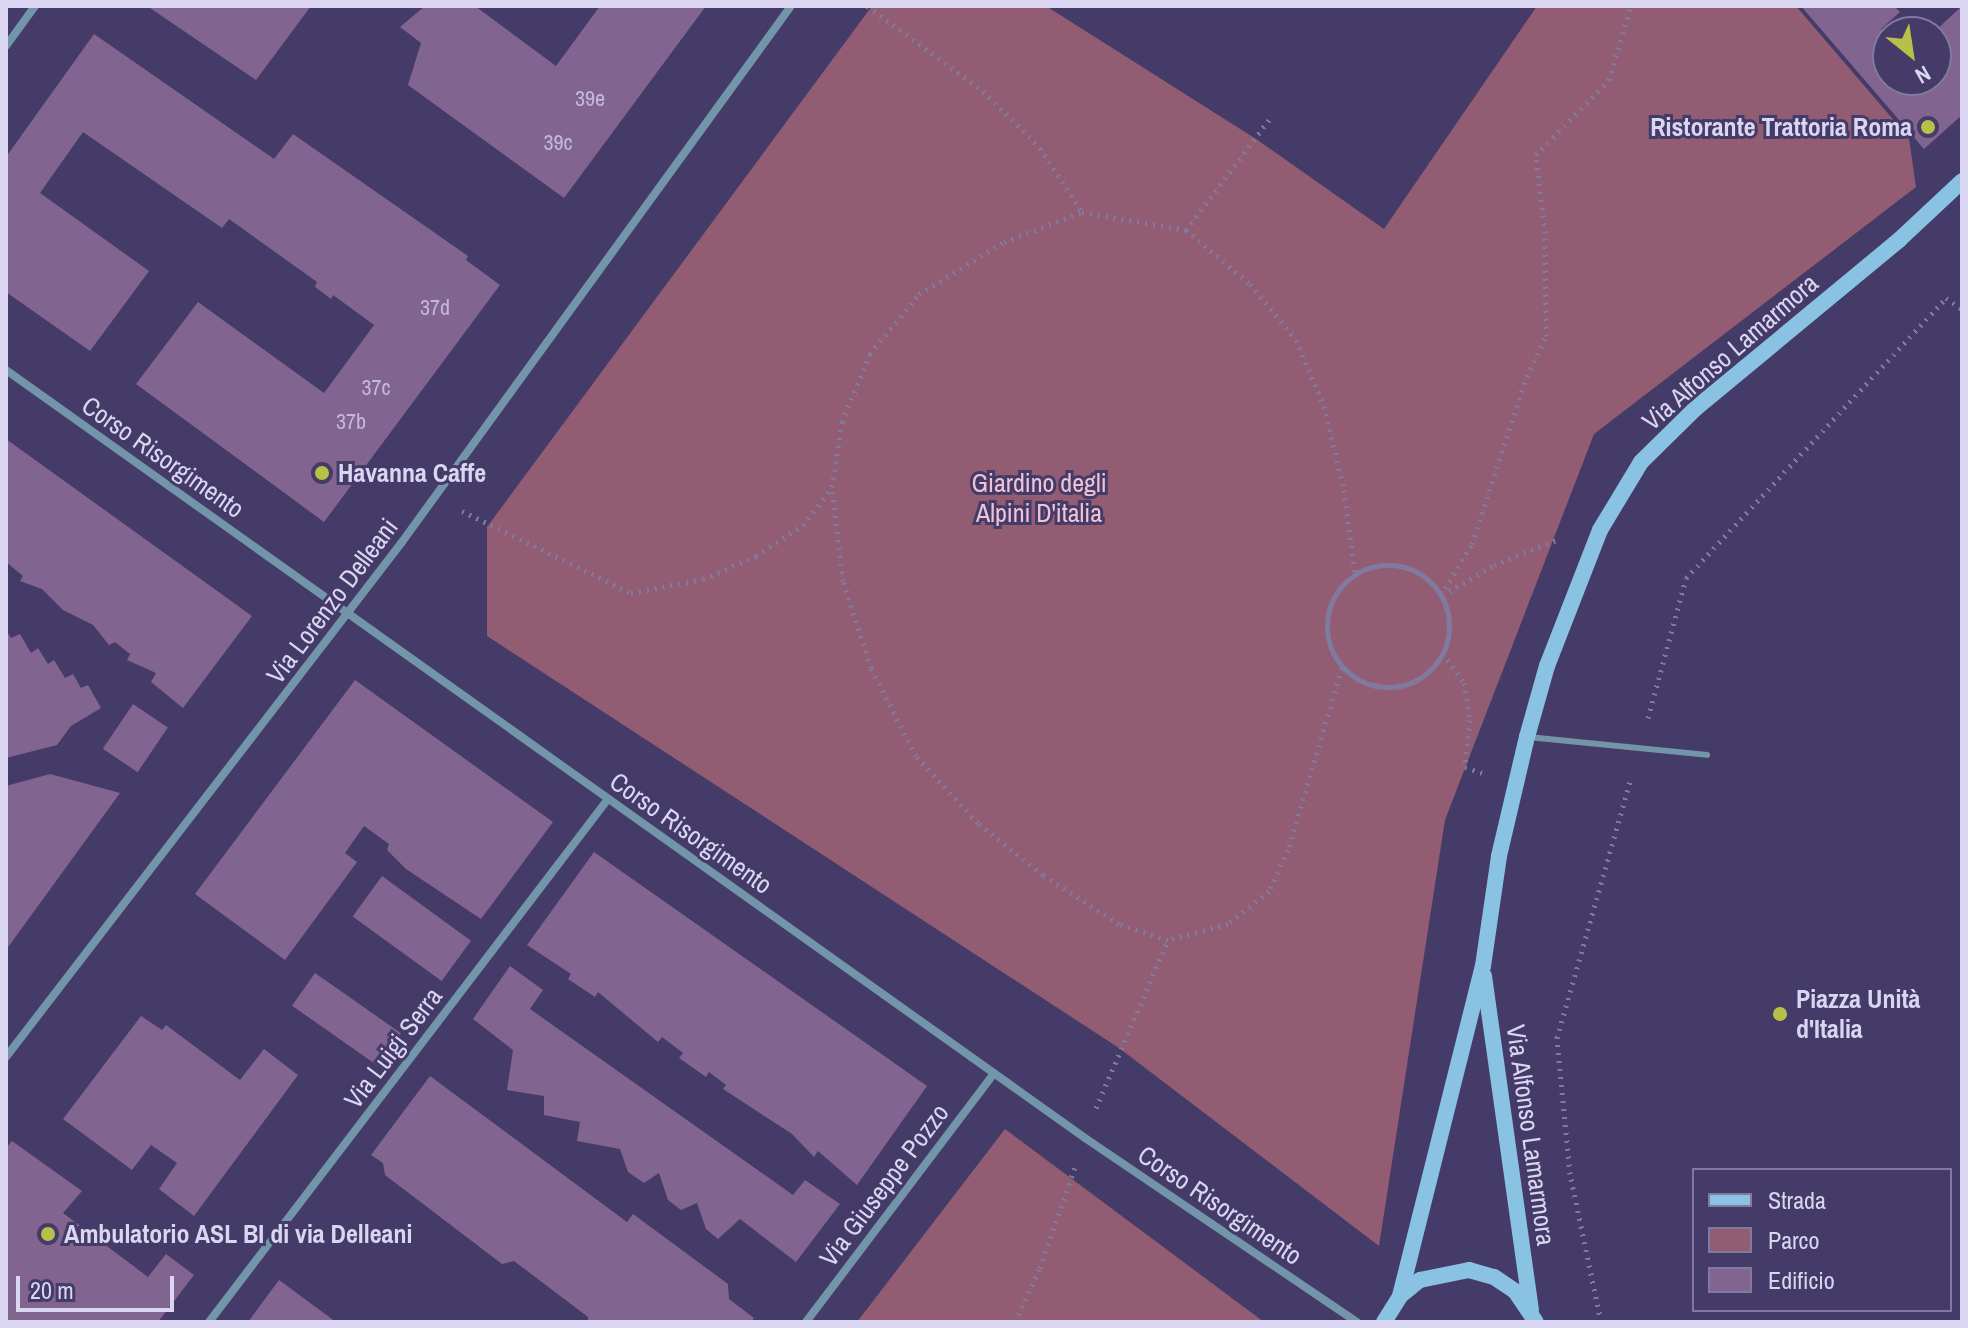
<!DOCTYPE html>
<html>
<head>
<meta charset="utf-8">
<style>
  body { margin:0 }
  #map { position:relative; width:1968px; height:1328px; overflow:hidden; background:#453b68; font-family:"Archivo Narrow",sans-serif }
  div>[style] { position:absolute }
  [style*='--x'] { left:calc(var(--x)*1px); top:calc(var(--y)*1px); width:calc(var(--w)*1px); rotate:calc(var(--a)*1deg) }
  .green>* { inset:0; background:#925d73 }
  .building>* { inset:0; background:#816490; transform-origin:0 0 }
  .path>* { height:5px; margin-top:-2.5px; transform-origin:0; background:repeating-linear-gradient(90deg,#81799f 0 2px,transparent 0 8px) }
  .path>.ring { margin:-2.5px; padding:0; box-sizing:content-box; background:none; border:5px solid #81799f; border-radius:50% }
  .service>* { height:6px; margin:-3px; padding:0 3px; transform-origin:3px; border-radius:3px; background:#7295a9 }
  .minor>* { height:8px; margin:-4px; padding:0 4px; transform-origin:4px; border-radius:4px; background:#7295a9 }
  .secondary>* { height:16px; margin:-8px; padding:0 8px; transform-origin:8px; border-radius:8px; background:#89c2e2 }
  .dots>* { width:22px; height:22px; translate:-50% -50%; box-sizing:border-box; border:4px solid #453b68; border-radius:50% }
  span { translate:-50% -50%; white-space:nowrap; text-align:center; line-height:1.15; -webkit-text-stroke:6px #453b68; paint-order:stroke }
  .number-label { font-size:22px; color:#c4b9d9 }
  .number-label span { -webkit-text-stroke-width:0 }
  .poi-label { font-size:26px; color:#dad5f1; font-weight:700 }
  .right { translate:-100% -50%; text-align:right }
  .left { translate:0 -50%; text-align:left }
  .street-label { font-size:26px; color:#dad5f1 }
  .park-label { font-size:26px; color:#f1c4d5 }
  .frame { position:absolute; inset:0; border:8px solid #dad5f1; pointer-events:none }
  .legend { position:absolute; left:1692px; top:1168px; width:260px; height:144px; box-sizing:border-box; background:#453b68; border:2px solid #81799f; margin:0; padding:10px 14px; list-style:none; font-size:24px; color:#dad5f1 }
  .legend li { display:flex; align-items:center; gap:16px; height:40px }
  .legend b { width:40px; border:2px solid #81799f }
  .north { position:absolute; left:1872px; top:16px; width:80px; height:80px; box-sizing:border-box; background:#453b68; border:2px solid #81799f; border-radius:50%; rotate:150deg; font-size:22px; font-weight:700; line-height:32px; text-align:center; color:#dad5f1 }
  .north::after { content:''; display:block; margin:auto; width:28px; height:36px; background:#b8c147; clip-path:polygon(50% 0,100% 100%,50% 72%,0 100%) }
  .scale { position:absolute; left:16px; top:1276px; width:158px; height:36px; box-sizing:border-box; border:4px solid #dad5f1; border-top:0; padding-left:10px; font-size:24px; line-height:28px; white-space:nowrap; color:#dad5f1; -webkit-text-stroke:6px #453b68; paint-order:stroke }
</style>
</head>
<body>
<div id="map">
  <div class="green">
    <i style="clip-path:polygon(872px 6px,1046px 6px,1256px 139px,1384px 229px,1537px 6px,1796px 6px,1909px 138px,1916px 187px,1594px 434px,1445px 820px,1379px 1246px,1119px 1048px,487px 636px,487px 527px)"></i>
    <i style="clip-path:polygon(1005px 1129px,1264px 1322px,857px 1322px)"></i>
  </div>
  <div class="building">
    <i style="clip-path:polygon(147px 6px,311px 6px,256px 80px)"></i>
    <i style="clip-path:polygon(425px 6px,475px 6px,556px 66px,600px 6px,706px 6px,564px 198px,408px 85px,421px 43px,400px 27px)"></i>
    <i style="clip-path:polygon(1801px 6px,1894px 6px,1900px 12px,1881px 29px,1888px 37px,1888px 80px,1936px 80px,1934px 32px,1962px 6px,1962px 115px,1924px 149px)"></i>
    <i style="clip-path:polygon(94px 34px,274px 159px,293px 134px,468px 256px,466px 260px,500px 285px,324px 522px,136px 384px,198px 302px,324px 393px,374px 325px,333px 295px,331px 299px,315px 287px,317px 282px,229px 219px,222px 228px,83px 132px,40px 193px,149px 271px,90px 351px,6px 292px,6px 157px)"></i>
    <i style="clip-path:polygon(6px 439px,252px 616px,183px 708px,151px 682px,156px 673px,127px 660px,130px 654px,115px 642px,109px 645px,93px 625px,63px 610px,42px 589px,20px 581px,23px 576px,6px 562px)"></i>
    <i style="clip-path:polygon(6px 630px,11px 638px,20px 634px,31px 653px,38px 648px,48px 664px,54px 660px,65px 678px,73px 674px,81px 688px,88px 685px,101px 708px,71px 726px,57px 745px,6px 758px)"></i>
    <i style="clip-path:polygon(355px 680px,553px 822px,481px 919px,406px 869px,387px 850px,389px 844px,364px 826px,345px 853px,357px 862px,285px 960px,195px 894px)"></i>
    <i style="left:133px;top:704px;width:42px;height:54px;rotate:34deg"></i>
    <i style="clip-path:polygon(50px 774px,120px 793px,6px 950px,6px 786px)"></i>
    <i style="clip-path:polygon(594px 852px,927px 1086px,857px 1185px,818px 1151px,814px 1157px,792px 1134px,723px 1089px,726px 1085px,709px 1072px,706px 1077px,679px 1058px,683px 1053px,662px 1037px,658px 1042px,598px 992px,595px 997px,568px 979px,571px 974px,527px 945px)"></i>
    <i style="left:382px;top:876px;width:110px;height:50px;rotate:36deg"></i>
    <i style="clip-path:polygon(510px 966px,543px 990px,530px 1009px,793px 1195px,805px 1180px,840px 1204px,796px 1262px,740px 1219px,718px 1239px,706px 1229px,697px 1203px,681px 1210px,668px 1200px,659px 1173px,644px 1183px,628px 1172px,620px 1149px,577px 1141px,580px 1122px,544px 1115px,544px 1096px,507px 1090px,513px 1050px,473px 1019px)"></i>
    <i style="left:315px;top:973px;width:105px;height:40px;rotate:35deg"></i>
    <i style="clip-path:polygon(141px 1016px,162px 1030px,166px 1025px,240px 1080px,264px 1049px,298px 1075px,194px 1216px,159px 1189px,177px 1163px,151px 1145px,132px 1170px,63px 1119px)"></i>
    <i style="clip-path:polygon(430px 1076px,627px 1222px,633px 1214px,728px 1284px,729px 1299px,754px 1318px,751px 1322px,588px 1322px,588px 1317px,514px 1261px,502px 1264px,385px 1175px,383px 1163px,371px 1155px)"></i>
    <i style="clip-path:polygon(12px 1141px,82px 1191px,63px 1213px,148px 1277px,166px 1254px,194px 1275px,158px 1322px,6px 1322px,6px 1148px)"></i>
    <i style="clip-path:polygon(279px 1280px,336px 1322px,248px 1322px)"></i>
  </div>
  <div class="path">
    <i style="--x:867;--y:6;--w:144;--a:36.2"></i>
    <i style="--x:983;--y:91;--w:81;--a:45"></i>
    <i style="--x:1040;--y:148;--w:77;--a:56.7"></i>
    <i style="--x:1186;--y:230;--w:138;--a:-53"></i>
    <i style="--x:462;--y:511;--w:188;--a:25.9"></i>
    <i style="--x:631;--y:593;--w:73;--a:-11"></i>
    <i style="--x:703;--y:579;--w:58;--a:-23.5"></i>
    <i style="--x:756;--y:556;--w:56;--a:-33.4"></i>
    <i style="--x:803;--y:525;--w:47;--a:-51.9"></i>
    <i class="ring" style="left:1327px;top:565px;width:117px;height:117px"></i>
    <i style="--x:1441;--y:595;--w:60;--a:-58.7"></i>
    <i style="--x:1472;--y:544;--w:168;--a:-72"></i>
    <i style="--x:1524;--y:384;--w:53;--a:-65.4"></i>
    <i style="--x:1546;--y:336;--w:103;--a:-90.6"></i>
    <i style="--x:1545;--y:233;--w:79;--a:-96.6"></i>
    <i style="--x:1536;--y:155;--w:105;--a:-45.8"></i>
    <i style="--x:1609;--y:80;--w:77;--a:-73.4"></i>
    <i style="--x:1442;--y:595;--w:60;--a:-30"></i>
    <i style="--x:1494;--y:565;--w:70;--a:-21.8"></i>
    <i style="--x:1443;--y:653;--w:37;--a:55"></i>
    <i style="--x:1464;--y:683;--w:37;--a:81"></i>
    <i style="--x:1470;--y:720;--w:47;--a:96.1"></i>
    <i style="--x:1465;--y:767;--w:18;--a:19"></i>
    <i style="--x:1342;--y:668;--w:190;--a:106.5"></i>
    <i style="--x:1288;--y:850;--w:45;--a:114.9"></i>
    <i style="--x:1269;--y:891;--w:53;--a:141.2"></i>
    <i style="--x:1228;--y:924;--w:62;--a:165.1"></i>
    <i style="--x:1168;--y:940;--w:52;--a:-161.9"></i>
    <i style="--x:1119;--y:924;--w:90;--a:-147.2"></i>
    <i style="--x:1043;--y:875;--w:83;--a:-141.3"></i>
    <i style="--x:978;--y:823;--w:91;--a:-132.8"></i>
    <i style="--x:916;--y:756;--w:99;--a:-117.1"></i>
    <i style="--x:871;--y:668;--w:91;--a:-107.8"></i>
    <i style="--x:843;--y:581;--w:95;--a:-96.7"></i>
    <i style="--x:832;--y:487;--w:66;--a:-81.3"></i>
    <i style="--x:842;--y:422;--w:74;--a:-67.6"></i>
    <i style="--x:870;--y:354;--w:77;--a:-50.8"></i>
    <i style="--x:919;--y:294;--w:100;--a:-31.5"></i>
    <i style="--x:1004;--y:242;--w:84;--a:-21"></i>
    <i style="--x:1082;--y:212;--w:106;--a:9.8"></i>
    <i style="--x:1186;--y:230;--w:84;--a:40.2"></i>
    <i style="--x:1250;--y:284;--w:72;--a:50.6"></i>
    <i style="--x:1296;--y:340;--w:72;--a:67"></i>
    <i style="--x:1324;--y:406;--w:86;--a:76.6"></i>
    <i style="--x:1344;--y:490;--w:85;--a:82.5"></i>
    <i style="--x:1648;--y:718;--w:145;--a:-74.8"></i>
    <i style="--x:1686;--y:578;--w:382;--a:-47.1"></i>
    <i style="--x:1946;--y:298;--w:19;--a:35"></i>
    <i style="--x:1096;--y:1108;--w:183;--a:-66.8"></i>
    <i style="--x:1015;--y:1322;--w:60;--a:-65.2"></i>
    <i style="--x:1040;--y:1268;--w:107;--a:-70.9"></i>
    <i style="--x:1601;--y:1322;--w:151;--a:-101.8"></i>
    <i style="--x:1570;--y:1174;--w:137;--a:-95.5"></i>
    <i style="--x:1557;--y:1038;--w:270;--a:-74.1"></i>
  </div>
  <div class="service">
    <i style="--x:1528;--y:737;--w:180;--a:5.7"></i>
  </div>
  <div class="minor">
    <i style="--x:6;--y:46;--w:49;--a:-54.1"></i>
    <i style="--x:6;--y:370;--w:1324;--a:35.44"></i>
    <i style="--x:1085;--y:1138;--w:328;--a:34.1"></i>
    <i style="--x:6;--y:1057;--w:650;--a:-52.44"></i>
    <i style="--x:402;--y:542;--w:662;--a:-54.03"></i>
    <i style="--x:209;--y:1322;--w:658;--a:-52.66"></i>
    <i style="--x:806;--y:1322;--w:312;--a:-52.9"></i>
  </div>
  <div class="secondary">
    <i style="--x:1484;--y:976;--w:337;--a:82"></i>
    <i style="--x:1400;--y:1296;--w:340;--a:-75.9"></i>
    <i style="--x:1483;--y:966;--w:111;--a:-81.7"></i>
    <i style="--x:1499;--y:856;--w:122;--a:-76.8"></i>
    <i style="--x:1527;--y:737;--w:74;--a:-74.3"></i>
    <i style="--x:1547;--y:666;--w:146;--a:-68.7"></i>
    <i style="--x:1600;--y:530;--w:79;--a:-58.9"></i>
    <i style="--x:1641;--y:462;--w:77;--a:-44.5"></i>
    <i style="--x:1696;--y:408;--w:264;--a:-39.6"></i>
    <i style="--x:1899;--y:240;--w:86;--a:-43.1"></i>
    <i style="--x:1384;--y:1322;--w:31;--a:-58"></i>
    <i style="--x:1400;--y:1296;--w:26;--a:-39"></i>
    <i style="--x:1420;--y:1280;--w:50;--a:-11.5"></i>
    <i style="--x:1469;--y:1270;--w:26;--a:16"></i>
    <i style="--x:1494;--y:1277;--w:25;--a:34"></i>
    <i style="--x:1515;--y:1291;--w:37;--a:56"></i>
  </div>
  <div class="dots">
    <i style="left:1928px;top:127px;background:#b8c147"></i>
    <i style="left:322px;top:473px;background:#b8c147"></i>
    <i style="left:1780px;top:1014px;background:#b8c147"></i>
    <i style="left:48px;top:1234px;background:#b8c147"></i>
  </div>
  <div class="number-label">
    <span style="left:590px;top:99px">39e</span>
    <span style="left:558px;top:143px">39c</span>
    <span style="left:435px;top:308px">37d</span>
    <span style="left:376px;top:388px">37c</span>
    <span style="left:351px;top:422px">37b</span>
  </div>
  <div class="poi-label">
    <span class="right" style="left:1912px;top:127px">Ristorante Trattoria Roma</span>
    <span class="left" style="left:338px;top:473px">Havanna Caffe</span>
    <span class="left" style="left:1796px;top:1014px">Piazza Unità<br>d'Italia</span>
    <span class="left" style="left:64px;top:1234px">Ambulatorio ASL BI di via Delleani</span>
  </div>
  <div class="street-label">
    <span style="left:1730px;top:352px;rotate:-41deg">Via Alfonso Lamarmora</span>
    <span style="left:163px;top:457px;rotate:35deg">Corso Risorgimento</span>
    <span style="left:332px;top:601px;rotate:-53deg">Via Lorenzo Delleani</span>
    <span style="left:691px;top:833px;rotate:35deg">Corso Risorgimento</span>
    <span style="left:393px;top:1048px;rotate:-53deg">Via Luigi Serra</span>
    <span style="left:1531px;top:1135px;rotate:82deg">Via Alfonso Lamarmora</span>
    <span style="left:884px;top:1185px;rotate:-53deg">Via Giuseppe Pozzo</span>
    <span style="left:1220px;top:1205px;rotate:34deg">Corso Risorgimento</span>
  </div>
  <div class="park-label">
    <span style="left:1039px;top:498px">Giardino degli<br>Alpini D'italia</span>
  </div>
  <div class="frame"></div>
  <ul class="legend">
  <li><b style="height:10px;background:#89c2e2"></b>Strada</li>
  <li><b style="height:22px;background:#925d73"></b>Parco</li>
  <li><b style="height:22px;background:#816490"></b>Edificio</li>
  </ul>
  <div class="north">N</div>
  <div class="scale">20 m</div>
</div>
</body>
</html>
